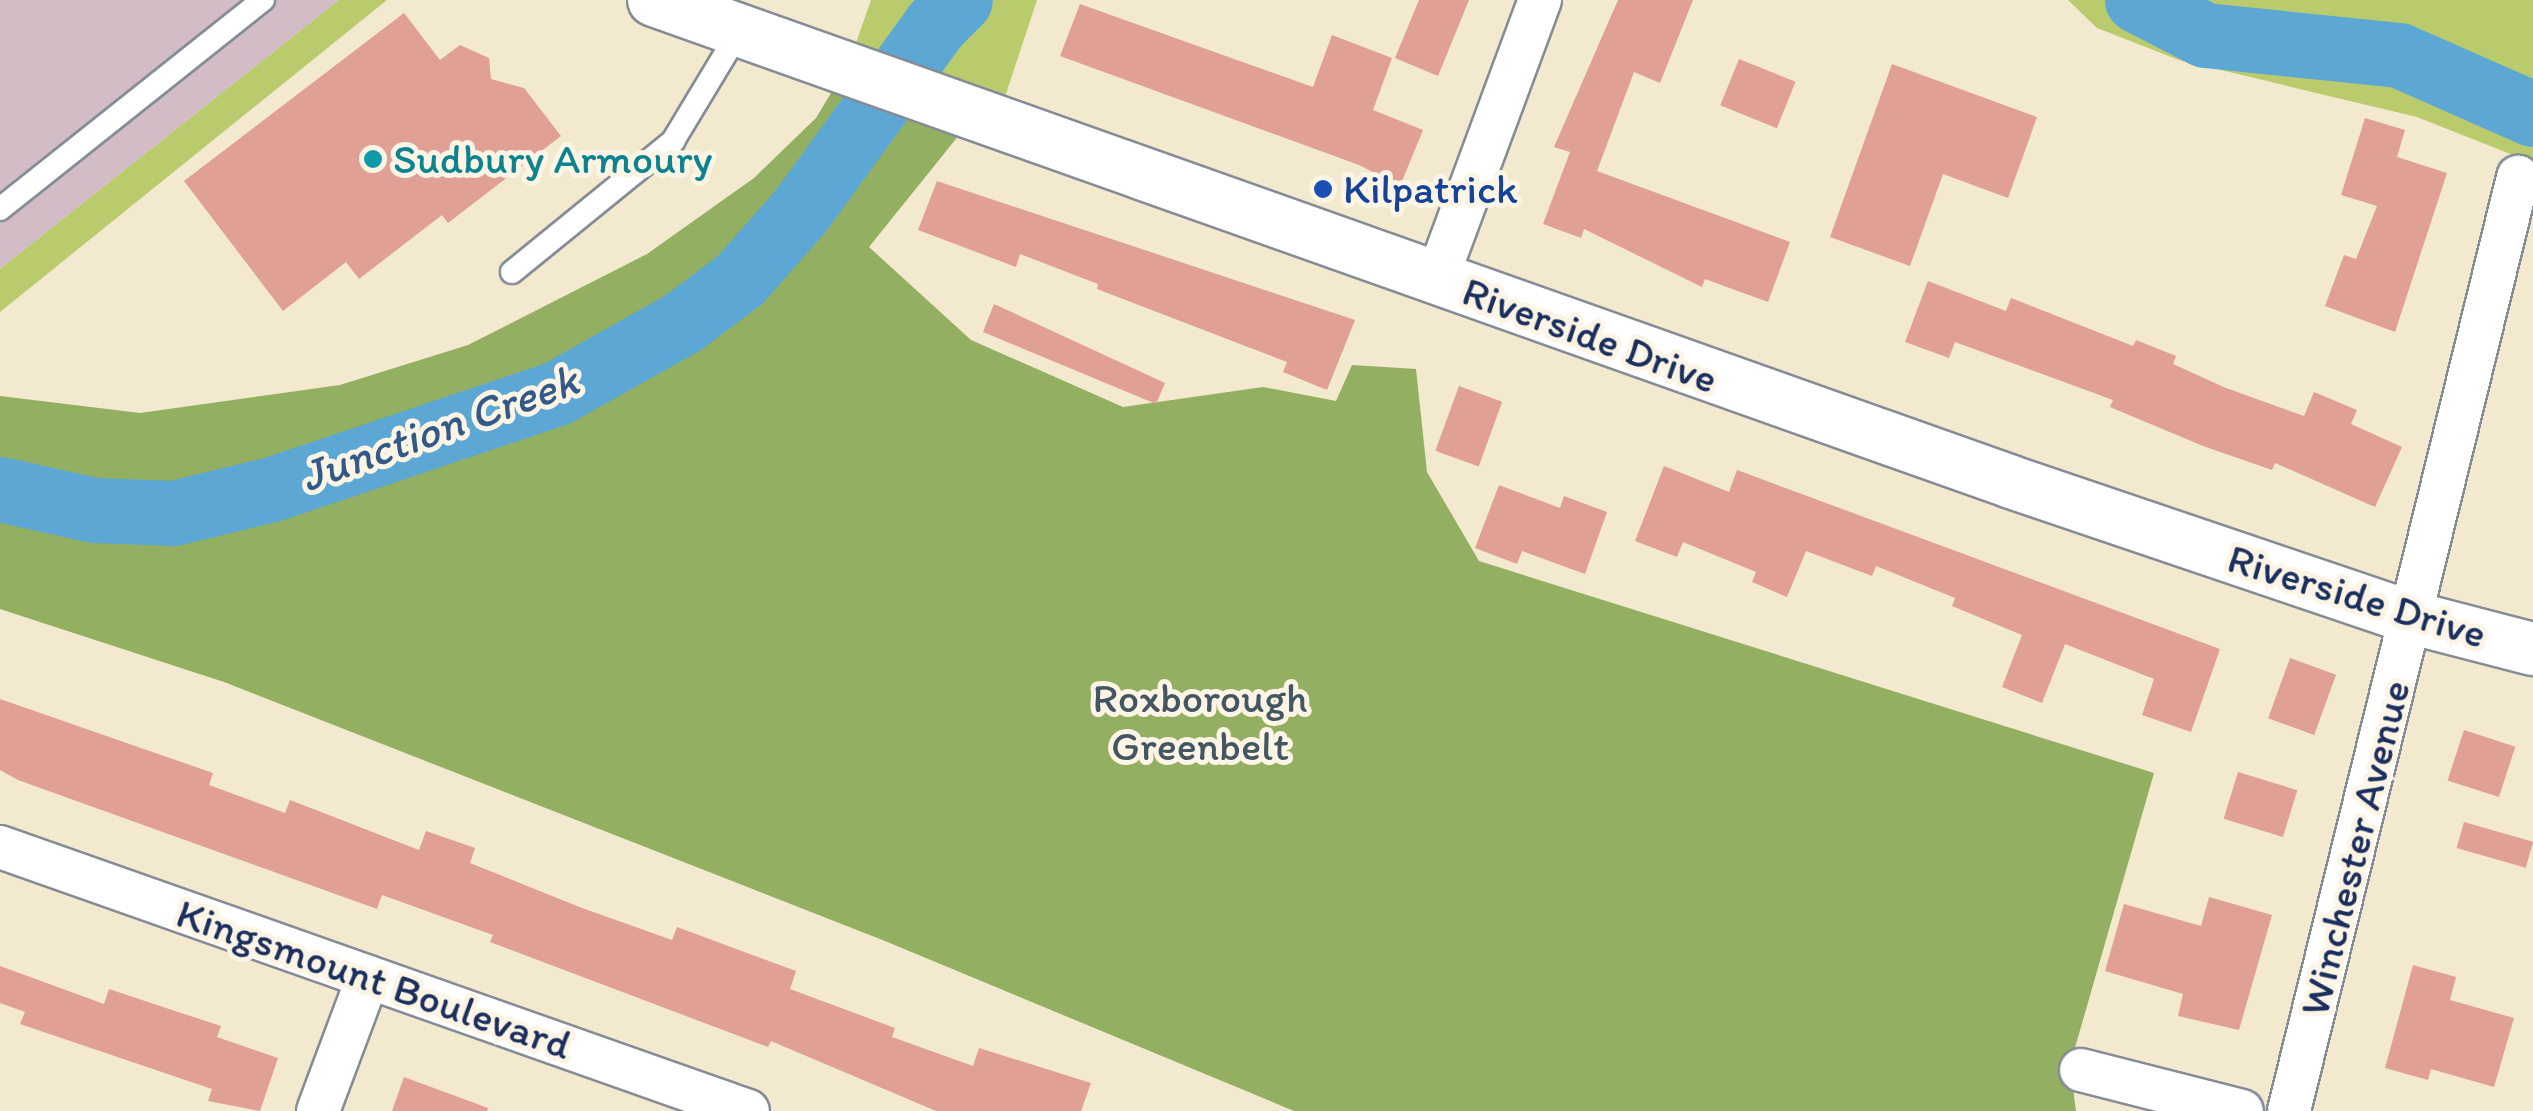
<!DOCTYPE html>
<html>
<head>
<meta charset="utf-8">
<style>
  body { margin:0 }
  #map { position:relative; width:2533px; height:1111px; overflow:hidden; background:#f2e9ce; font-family:Itim,sans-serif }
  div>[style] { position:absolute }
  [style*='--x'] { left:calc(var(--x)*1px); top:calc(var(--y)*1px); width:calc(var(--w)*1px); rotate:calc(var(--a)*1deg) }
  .industrial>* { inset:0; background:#d2bdc6 }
  .green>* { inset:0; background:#bacb6e }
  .forest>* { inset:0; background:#93af61 }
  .river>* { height:65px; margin:-32.5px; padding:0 32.5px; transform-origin:32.5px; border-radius:32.5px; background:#5ca7d4 }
  .building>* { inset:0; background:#e0a093; transform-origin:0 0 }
  .roads { filter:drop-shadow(2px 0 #868c96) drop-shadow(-2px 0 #868c96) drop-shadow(0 2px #868c96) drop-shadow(0 -2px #868c96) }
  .service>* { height:22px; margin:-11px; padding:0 11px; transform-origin:11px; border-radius:11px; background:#fff }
  .minor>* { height:42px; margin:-21px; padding:0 21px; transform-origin:21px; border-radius:21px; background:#fff }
  .tertiary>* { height:52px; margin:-26px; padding:0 26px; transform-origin:26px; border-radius:26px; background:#fff }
  .dots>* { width:28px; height:28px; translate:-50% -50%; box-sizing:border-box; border:5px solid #fcf5e5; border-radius:50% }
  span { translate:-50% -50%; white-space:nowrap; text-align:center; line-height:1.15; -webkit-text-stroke:10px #fcf5e5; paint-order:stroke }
  .culture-label { font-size:42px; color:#0d838f }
  .left { translate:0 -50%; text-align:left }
  .transit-label { font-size:42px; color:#164399 }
  .street-label { font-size:42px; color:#1b2f5e }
  .park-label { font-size:42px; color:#435662 }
  .water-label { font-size:45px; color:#325987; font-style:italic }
</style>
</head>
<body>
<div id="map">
  <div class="industrial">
    <i style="clip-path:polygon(0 0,339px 0,0 269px)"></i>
  </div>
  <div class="green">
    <i style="clip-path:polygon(339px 0,387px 0,0 312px,0 269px)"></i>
    <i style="clip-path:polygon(871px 0,1037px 0,999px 115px,849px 63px)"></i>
    <i style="clip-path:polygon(2068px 0,2533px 0,2533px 163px,2417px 117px,2179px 60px,2097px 28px)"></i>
  </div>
  <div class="forest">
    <i style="clip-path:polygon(849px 63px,980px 109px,869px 247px,971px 340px,1123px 407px,1263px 387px,1336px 401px,1352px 365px,1416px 369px,1427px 472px,1479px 561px,2154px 773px,2070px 1065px,2076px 1111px,1294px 1111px,885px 941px,224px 682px,0 609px,0 396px,140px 413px,340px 385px,468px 345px,647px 254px,754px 178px,816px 118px)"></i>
  </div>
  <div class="river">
    <i style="--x:2137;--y:0;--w:76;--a:27.2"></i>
    <i style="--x:2205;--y:35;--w:195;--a:5.9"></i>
    <i style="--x:2399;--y:55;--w:146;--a:23.8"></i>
    <i style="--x:0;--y:489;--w:96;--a:12.6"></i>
    <i style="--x:94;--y:510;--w:79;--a:2.2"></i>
    <i style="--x:173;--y:513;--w:102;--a:-13.6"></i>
    <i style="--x:272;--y:489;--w:301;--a:-18.6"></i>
    <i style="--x:557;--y:393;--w:145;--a:-29.4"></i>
    <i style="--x:683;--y:322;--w:71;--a:-37"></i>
    <i style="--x:740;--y:279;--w:91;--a:-48.6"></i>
    <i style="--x:800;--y:211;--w:230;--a:-54"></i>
    <i style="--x:935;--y:25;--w:35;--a:-45"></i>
  </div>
  <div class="building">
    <i style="clip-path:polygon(1419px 0,1469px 0,1438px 76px,1395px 58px)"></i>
    <i style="clip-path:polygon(1618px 0,1693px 0,1660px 83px,1634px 72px,1597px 171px,1790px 242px,1768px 302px,1705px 279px,1702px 287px,1584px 229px,1581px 238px,1543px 224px,1570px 152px,1554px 147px)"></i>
    <i style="clip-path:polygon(1080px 4px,1313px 87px,1332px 35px,1392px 58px,1373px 110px,1423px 130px,1400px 186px,1359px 165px,1060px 56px)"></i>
    <i style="clip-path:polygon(404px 13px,440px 60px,460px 45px,489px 58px,491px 79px,524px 88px,561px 136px,448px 223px,442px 215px,359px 279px,346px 262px,283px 311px,184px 181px)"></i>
    <i style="left:1739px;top:59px;width:61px;height:50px;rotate:22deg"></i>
    <i style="clip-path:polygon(1892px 64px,2037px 117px,2008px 198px,1943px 174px,1910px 266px,1830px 237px)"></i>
    <i style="clip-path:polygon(2365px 118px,2405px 130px,2397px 157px,2447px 173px,2395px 332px,2325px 306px,2344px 255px,2356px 259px,2377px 206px,2341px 195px)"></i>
    <i style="clip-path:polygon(937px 181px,1355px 320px,1327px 390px,1283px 372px,1287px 362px,1097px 289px,1098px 284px,1020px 254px,1016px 267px,918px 230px)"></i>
    <i style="clip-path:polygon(1928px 281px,2006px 311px,2011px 298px,2133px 346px,2136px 340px,2176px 356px,2173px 364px,2226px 388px,2304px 416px,2314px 392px,2357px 410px,2351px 424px,2402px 447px,2375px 507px,2275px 463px,2272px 470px,2203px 446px,2110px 407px,2113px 400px,1955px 342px,1949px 358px,1905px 342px)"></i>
    <i style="clip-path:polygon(994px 304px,1165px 383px,1156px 404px,983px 332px)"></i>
    <i style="left:1459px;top:386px;width:46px;height:69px;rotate:20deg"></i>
    <i style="clip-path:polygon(1664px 466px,1729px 492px,1737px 470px,2220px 649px,2191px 732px,2142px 715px,2154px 679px,2065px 644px,2042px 703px,2002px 687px,2022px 635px,1952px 606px,1955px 598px,1876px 566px,1872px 576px,1806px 551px,1787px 597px,1752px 582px,1756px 572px,1683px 542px,1677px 557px,1635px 541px)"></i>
    <i style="clip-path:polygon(1499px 485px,1560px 508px,1564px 496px,1607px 512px,1585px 574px,1522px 551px,1517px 564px,1475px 548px)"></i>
    <i style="left:2290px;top:658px;width:49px;height:64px;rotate:20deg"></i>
    <i style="clip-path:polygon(0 699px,213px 773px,209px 785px,285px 813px,290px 800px,419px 850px,426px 831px,475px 848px,470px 863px,582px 908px,672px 940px,677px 927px,796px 971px,790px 989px,895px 1028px,892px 1037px,973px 1066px,979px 1048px,1091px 1083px,1081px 1111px,936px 1111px,771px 1041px,768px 1047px,490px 942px,493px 935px,382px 895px,377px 909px,18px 780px,0 770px)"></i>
    <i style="left:2464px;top:730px;width:54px;height:53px;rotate:18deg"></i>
    <i style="left:2238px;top:772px;width:62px;height:49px;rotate:17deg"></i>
    <i style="left:2464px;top:822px;width:72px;height:27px;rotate:16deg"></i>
    <i style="clip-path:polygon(2209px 897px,2272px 915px,2239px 1030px,2178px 1016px,2183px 994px,2105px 971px,2124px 904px,2201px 926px)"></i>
    <i style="clip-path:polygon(2413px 965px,2456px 977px,2450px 1000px,2514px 1018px,2494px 1087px,2431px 1069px,2428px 1080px,2385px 1068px)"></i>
    <i style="clip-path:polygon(0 966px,104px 1004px,109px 989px,175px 1011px,221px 1026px,217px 1037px,278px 1058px,260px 1111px,208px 1101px,212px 1089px,20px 1024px,25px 1012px,0 1003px)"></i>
    <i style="clip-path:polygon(404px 1077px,488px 1108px,487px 1111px,392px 1111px)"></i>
  </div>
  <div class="roads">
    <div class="service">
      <i style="--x:0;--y:209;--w:336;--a:-38.5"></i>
      <i style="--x:512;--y:272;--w:208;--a:-39.1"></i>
      <i style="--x:673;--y:141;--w:130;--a:-58.9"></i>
    </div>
    <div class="minor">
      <i style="--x:1436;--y:281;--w:300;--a:-69.7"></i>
      <i style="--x:0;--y:847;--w:793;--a:19.44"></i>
      <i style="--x:2081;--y:1070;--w:166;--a:14.3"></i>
      <i style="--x:318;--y:1111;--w:143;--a:-69.5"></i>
      <i style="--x:2289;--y:1111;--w:962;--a:-76.22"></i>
    </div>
    <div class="tertiary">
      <i style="--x:654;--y:0;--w:1440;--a:19.55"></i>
      <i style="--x:2011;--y:482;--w:424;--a:18.7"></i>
      <i style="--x:2413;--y:618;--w:124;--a:14.5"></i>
    </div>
  </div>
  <div class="dots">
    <i style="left:373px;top:159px;background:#0f9aa8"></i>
    <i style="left:1323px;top:189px;background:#1a4fb4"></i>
  </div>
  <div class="culture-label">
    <span class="left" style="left:393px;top:159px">Sudbury Armoury</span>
  </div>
  <div class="transit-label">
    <span class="left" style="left:1343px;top:189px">Kilpatrick</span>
  </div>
  <div class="street-label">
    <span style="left:1590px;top:335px;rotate:20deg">Riverside Drive</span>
    <span style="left:2357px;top:596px;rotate:17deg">Riverside Drive</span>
    <span style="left:2355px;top:848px;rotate:-76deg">Winchester Avenue</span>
    <span style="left:374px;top:979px;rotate:19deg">Kingsmount Boulevard</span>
  </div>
  <div class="park-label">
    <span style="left:1200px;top:722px">Roxborough<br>Greenbelt</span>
  </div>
  <div class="water-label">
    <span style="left:439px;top:428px;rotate:-20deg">Junction Creek</span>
  </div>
</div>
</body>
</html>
